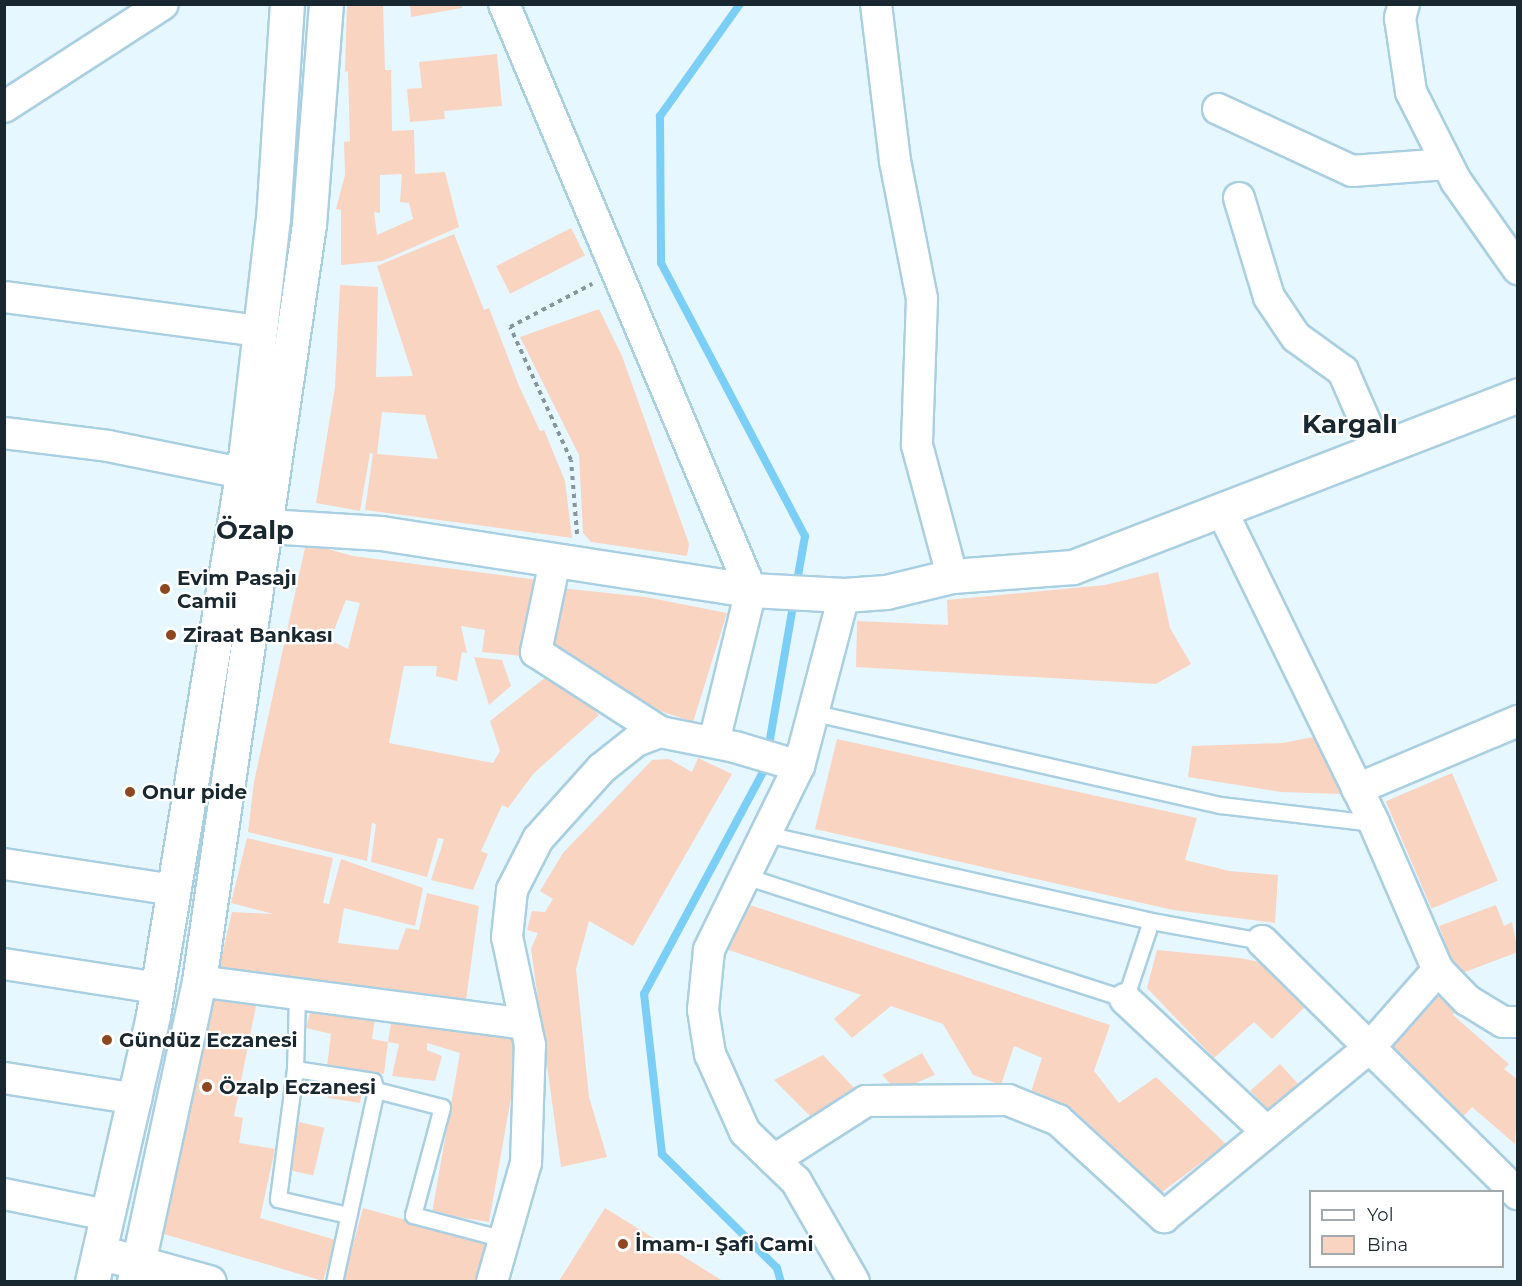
<!DOCTYPE html>
<html>
<head>
<meta charset="utf-8">
<style>
  body { margin:0 }
  #map { position:relative; width:1522px; height:1286px; overflow:hidden; background:#e7f7ff; font-family:Montserrat,sans-serif }
  div>[style] { position:absolute }
  [style*='--x'] { left:calc(var(--x)*1px); top:calc(var(--y)*1px); width:calc(var(--w)*1px); rotate:calc(var(--a)*1deg) }
  .stream>* { height:8px; margin:-4px; padding:0 4px; transform-origin:4px; border-radius:4px; background:#7bcef5 }
  .building>* { inset:0; background:#f9d4c1; transform-origin:0 0 }
  .path>* { height:4px; margin-top:-2px; transform-origin:0; background:repeating-linear-gradient(90deg,#86969e 0 4.5px,transparent 0 9px) }
  .roads { filter:drop-shadow(2px 0 #a9cfe3) drop-shadow(-2px 0 #a9cfe3) drop-shadow(0 2px #a9cfe3) drop-shadow(0 -2px #a9cfe3) }
  .service>* { height:15px; margin:-7.5px; padding:0 7.5px; transform-origin:7.5px; border-radius:7.5px; background:#fff }
  .minor>* { height:30px; margin:-15px; padding:0 15px; transform-origin:15px; border-radius:15px; background:#fff }
  .tertiary>* { height:33px; margin:-16.5px; padding:0 16.5px; transform-origin:16.5px; border-radius:16.5px; background:#fff }
  .secondary>* { height:33px; margin:-16.5px; padding:0 16.5px; transform-origin:16.5px; border-radius:16.5px; background:#fff }
  .dots>* { width:16px; height:16px; translate:-50% -50%; box-sizing:border-box; border:3px solid #fff; border-radius:50% }
  span { translate:-50% -50%; white-space:nowrap; text-align:center; line-height:1.15; -webkit-text-stroke:4.5px #fff; paint-order:stroke }
  .poi-label { font-size:20px; color:#192830; font-weight:700 }
  .left { translate:0 -50%; text-align:left }
  .district-label { font-size:26px; color:#192830; font-weight:700 }
  .frame { position:absolute; inset:0; border:6px solid #192830; pointer-events:none }
  .legend { position:absolute; left:1309px; top:1190px; width:195px; height:78px; box-sizing:border-box; background:#fff; border:2px solid #a3a9ac; margin:0; padding:8px 10px; list-style:none; font-size:18px; color:#192830 }
  .legend li { display:flex; align-items:center; gap:12px; height:30px }
  .legend b { width:30px; border:2px solid #a3a9ac }
</style>
</head>
<body>
<div id="map">
  <div class="stream">
    <i style="--x:740;--y:4;--w:138;--a:125.5"></i>
    <i style="--x:660;--y:116;--w:147;--a:89.6"></i>
    <i style="--x:661;--y:263;--w:309;--a:62.2"></i>
    <i style="--x:805;--y:536;--w:52;--a:100"></i>
    <i style="--x:781;--y:1282;--w:15;--a:-106"></i>
    <i style="--x:777;--y:1268;--w:162;--a:-135.3"></i>
    <i style="--x:662;--y:1154;--w:161;--a:-96.4"></i>
    <i style="--x:644;--y:994;--w:256;--a:-61.8"></i>
    <i style="--x:765;--y:768;--w:170;--a:-80.2"></i>
  </div>
  <div class="building">
    <i style="clip-path:polygon(evenodd,347px 4px,383px 4px,385px 70px,391px 70px,392px 131px,414px 130px,415px 174px,445px 172px,459px 227px,382px 261px,341px 265px,341px 210px,336px 209px,345px 175px,344px 142px,350px 141px,348px 71px,345px 72px,347px 4px,402px 174px,400px 202px,409px 203px,413px 219px,377px 235px,374px 212px,380px 213px,380px 175px,402px 174px)"></i>
    <i style="clip-path:polygon(410px 4px,462px 4px,462px 8px,411px 17px)"></i>
    <i style="clip-path:polygon(497px 54px,502px 106px,444px 111px,445px 119px,410px 122px,407px 89px,422px 88px,419px 62px)"></i>
    <i style="left:571px;top:228px;width:31px;height:84px;rotate:63deg"></i>
    <i style="clip-path:polygon(evenodd,454px 234px,484px 310px,489px 308px,519px 386px,540px 431px,544px 430px,565px 481px,572px 538px,365px 510px,373px 454px,370px 453px,360px 511px,316px 503px,335px 387px,340px 285px,378px 287px,376px 377px,413px 376px,377px 266px,454px 234px,382px 412px,425px 415px,438px 459px,377px 454px,382px 412px)"></i>
    <i style="clip-path:polygon(599px 309px,622px 356px,689px 544px,687px 556px,591px 542px,583px 533px,579px 455px,520px 337px)"></i>
    <i style="clip-path:polygon(evenodd,306px 543px,353px 556px,538px 580px,522px 656px,482px 652px,485px 630px,461px 626px,467px 653px,462px 652px,457px 681px,436px 676px,437px 666px,404px 666px,389px 743px,493px 763px,500px 751px,490px 721px,546px 677px,576px 693px,599px 715px,534px 773px,508px 808px,502px 805px,481px 851px,488px 854px,473px 890px,431px 880px,444px 839px,438px 838px,427px 877px,371px 862px,376px 824px,372px 823px,367px 861px,248px 832px,254px 782px,306px 543px,346px 600px,360px 603px,348px 649px,330px 640px,346px 600px)"></i>
    <i style="clip-path:polygon(1158px 572px,1170px 628px,1191px 664px,1156px 684px,856px 667px,857px 621px,948px 625px,947px 600px,1105px 585px)"></i>
    <i style="clip-path:polygon(560px 588px,646px 597px,727px 613px,693px 722px,610px 694px,550px 650px)"></i>
    <i style="clip-path:polygon(474px 657px,502px 660px,511px 686px,489px 705px)"></i>
    <i style="clip-path:polygon(1318px 736px,1341px 794px,1281px 792px,1188px 777px,1192px 746px,1283px 743px)"></i>
    <i style="clip-path:polygon(837px 739px,1197px 818px,1185px 860px,1229px 871px,1278px 875px,1275px 923px,1173px 910px,815px 829px)"></i>
    <i style="clip-path:polygon(698px 758px,732px 774px,633px 946px,589px 921px,576px 969px,589px 1097px,607px 1157px,561px 1167px,531px 949px,538px 933px,527px 930px,532px 911px,545px 912px,553px 899px,540px 891px,563px 853px,652px 760px,669px 759px,692px 772px)"></i>
    <i style="left:1452px;top:773px;width:117px;height:72px;rotate:67deg"></i>
    <i style="clip-path:polygon(247px 838px,333px 858px,323px 903px,329px 904px,341px 859px,423px 888px,415px 926px,344px 908px,338px 943px,398px 950px,406px 928px,419px 930px,427px 893px,479px 906px,465px 1007px,219px 968px,232px 912px,274px 914px,231px 903px)"></i>
    <i style="clip-path:polygon(744px 903px,1110px 1025px,1094px 1071px,1119px 1103px,1156px 1077px,1226px 1144px,1158px 1195px,1068px 1109px,1031px 1092px,1042px 1058px,1014px 1046px,1001px 1085px,973px 1075px,943px 1024px,891px 1006px,852px 1038px,834px 1019px,861px 995px,726px 949px)"></i>
    <i style="clip-path:polygon(1496px 905px,1504px 926px,1512px 922px,1518px 952px,1457px 975px,1439px 926px)"></i>
    <i style="clip-path:polygon(1157px 950px,1240px 958px,1274px 965px,1311px 1001px,1272px 1039px,1254px 1022px,1214px 1058px,1147px 988px)"></i>
    <i style="clip-path:polygon(1436px 990px,1457px 1005px,1453px 1015px,1509px 1064px,1504px 1069px,1518px 1080px,1515px 1144px,1472px 1107px,1457px 1123px,1383px 1049px)"></i>
    <i style="clip-path:polygon(213px 993px,257px 1001px,234px 1116px,243px 1118px,239px 1143px,275px 1149px,260px 1218px,336px 1240px,323px 1281px,164px 1234px)"></i>
    <i style="clip-path:polygon(313px 1002px,375px 1018px,372px 1039px,388px 1042px,392px 1017px,515px 1038px,517px 1064px,489px 1222px,432px 1213px,460px 1053px,427px 1043px,427px 1050px,442px 1056px,435px 1081px,392px 1076px,399px 1044px,388px 1042px,384px 1074px,327px 1067px,331px 1034px,306px 1028px)"></i>
    <i style="clip-path:polygon(922px 1053px,935px 1075px,897px 1091px,882px 1075px)"></i>
    <i style="clip-path:polygon(823px 1055px,860px 1094px,811px 1117px,774px 1080px)"></i>
    <i style="left:1280px;top:1064px;width:30px;height:40px;rotate:48deg"></i>
    <i style="left:330px;top:1082px;width:33px;height:16px;rotate:9deg"></i>
    <i style="left:299px;top:1122px;width:26px;height:49px;rotate:13deg"></i>
    <i style="clip-path:polygon(363px 1208px,485px 1242px,478px 1281px,343px 1281px)"></i>
    <i style="clip-path:polygon(605px 1208px,723px 1281px,559px 1281px)"></i>
  </div>
  <div class="path">
    <i style="--x:577;--y:534;--w:74;--a:-94.6"></i>
    <i style="--x:571;--y:460;--w:146;--a:-114.6"></i>
    <i style="--x:510;--y:327;--w:93;--a:-27.7"></i>
  </div>
  <div class="roads">
    <div class="service">
      <i style="--x:815;--y:713;--w:415;--a:12.8"></i>
      <i style="--x:1220;--y:805;--w:155;--a:6.7"></i>
      <i style="--x:766;--y:834;--w:395;--a:12.7"></i>
      <i style="--x:1151;--y:921;--w:113;--a:10.2"></i>
      <i style="--x:745;--y:876;--w:399;--a:17.9"></i>
      <i style="--x:1125;--y:999;--w:82;--a:-71.6"></i>
      <i style="--x:297;--y:994;--w:75;--a:91.5"></i>
      <i style="--x:295;--y:1069;--w:131;--a:97.5"></i>
      <i style="--x:278;--y:1199;--w:72;--a:12.9"></i>
      <i style="--x:295;--y:1069;--w:79;--a:8.7"></i>
      <i style="--x:373;--y:1081;--w:9;--a:72"></i>
      <i style="--x:334;--y:1282;--w:197;--a:-77.7"></i>
      <i style="--x:376;--y:1090;--w:68;--a:14.4"></i>
      <i style="--x:442;--y:1107;--w:112;--a:105"></i>
      <i style="--x:413;--y:1215;--w:94;--a:14.8"></i>
    </div>
    <div class="minor">
      <i style="--x:504;--y:4;--w:636;--a:67.14"></i>
      <i style="--x:751;--y:590;--w:156;--a:103.7"></i>
      <i style="--x:876;--y:4;--w:158;--a:83.1"></i>
      <i style="--x:895;--y:161;--w:141;--a:78.9"></i>
      <i style="--x:922;--y:299;--w:146;--a:92"></i>
      <i style="--x:917;--y:445;--w:136;--a:75"></i>
      <i style="--x:1404;--y:4;--w:15;--a:106"></i>
      <i style="--x:1400;--y:18;--w:75;--a:81.5"></i>
      <i style="--x:1411;--y:92;--w:100;--a:63.2"></i>
      <i style="--x:1456;--y:181;--w:108;--a:54.8"></i>
      <i style="--x:4;--y:107;--w:189;--a:-32.9"></i>
      <i style="--x:1218;--y:109;--w:148;--a:24.8"></i>
      <i style="--x:1352;--y:171;--w:95;--a:-4.2"></i>
      <i style="--x:1239;--y:198;--w:103;--a:73.1"></i>
      <i style="--x:1269;--y:297;--w:48;--a:56"></i>
      <i style="--x:1296;--y:337;--w:58;--a:35.9"></i>
      <i style="--x:1343;--y:371;--w:85;--a:66.4"></i>
      <i style="--x:4;--y:297;--w:258;--a:7.6"></i>
      <i style="--x:4;--y:433;--w:105;--a:7.1"></i>
      <i style="--x:108;--y:446;--w:137;--a:11.4"></i>
      <i style="--x:1221;--y:509;--w:349;--a:64"></i>
      <i style="--x:1374;--y:823;--w:160;--a:66.5"></i>
      <i style="--x:1438;--y:970;--w:42;--a:46"></i>
      <i style="--x:1467;--y:1000;--w:42;--a:31.4"></i>
      <i style="--x:1503;--y:1022;--w:15;--a:0"></i>
      <i style="--x:555;--y:561;--w:93;--a:101.8"></i>
      <i style="--x:536;--y:652;--w:148;--a:32.8"></i>
      <i style="--x:844;--y:595;--w:177;--a:104.7"></i>
      <i style="--x:799;--y:766;--w:205;--a:116.1"></i>
      <i style="--x:709;--y:950;--w:60;--a:95.7"></i>
      <i style="--x:703;--y:1010;--w:45;--a:81"></i>
      <i style="--x:710;--y:1054;--w:85;--a:65.8"></i>
      <i style="--x:745;--y:1132;--w:71;--a:43.9"></i>
      <i style="--x:796;--y:1181;--w:116;--a:60.1"></i>
      <i style="--x:1357;--y:789;--w:175;--a:-22.9"></i>
      <i style="--x:4;--y:864;--w:172;--a:8.7"></i>
      <i style="--x:1262;--y:941;--w:360;--a:44.7"></i>
      <i style="--x:4;--y:964;--w:156;--a:8.9"></i>
      <i style="--x:199;--y:981;--w:329;--a:7.5"></i>
      <i style="--x:1125;--y:999;--w:193;--a:43.1"></i>
      <i style="--x:4;--y:1078;--w:134;--a:9"></i>
      <i style="--x:774;--y:1160;--w:109;--a:-32.7"></i>
      <i style="--x:866;--y:1101;--w:142;--a:-0.4"></i>
      <i style="--x:1008;--y:1100;--w:54;--a:21.8"></i>
      <i style="--x:1058;--y:1120;--w:144;--a:42.5"></i>
      <i style="--x:1164;--y:1217;--w:267;--a:-39.5"></i>
      <i style="--x:1370;--y:1047;--w:103;--a:-48.6"></i>
      <i style="--x:4;--y:1194;--w:104;--a:11.6"></i>
      <i style="--x:492;--y:1282;--w:124;--a:-74.1"></i>
      <i style="--x:526;--y:1163;--w:118;--a:-88.1"></i>
      <i style="--x:530;--y:1045;--w:110;--a:-102"></i>
      <i style="--x:507;--y:937;--w:47;--a:-83.9"></i>
      <i style="--x:512;--y:890;--w:57;--a:-63"></i>
      <i style="--x:538;--y:839;--w:96;--a:-48"></i>
      <i style="--x:602;--y:768;--w:43;--a:-38.5"></i>
      <i style="--x:636;--y:741;--w:26;--a:-21"></i>
      <i style="--x:660;--y:732;--w:76;--a:11.3"></i>
      <i style="--x:735;--y:747;--w:67;--a:16.5"></i>
    </div>
    <div class="tertiary">
      <i style="--x:239;--y:520;--w:29;--a:12"></i>
      <i style="--x:267;--y:526;--w:114;--a:3.5"></i>
      <i style="--x:381;--y:533;--w:374;--a:8.8"></i>
      <i style="--x:751;--y:590;--w:93;--a:3.1"></i>
      <i style="--x:844;--y:595;--w:42;--a:-4.1"></i>
      <i style="--x:886;--y:592;--w:68;--a:-13.6"></i>
      <i style="--x:952;--y:576;--w:121;--a:-4.3"></i>
      <i style="--x:1073;--y:567;--w:477;--a:-21.1"></i>
      <i style="--x:99;--y:1252;--w:114;--a:15.3"></i>
    </div>
    <div class="secondary">
      <i style="--x:92;--y:1282;--w:274;--a:-77.1"></i>
      <i style="--x:153;--y:1015;--w:572;--a:-80.64"></i>
      <i style="--x:246;--y:451;--w:234;--a:-83.4"></i>
      <i style="--x:273;--y:219;--w:215;--a:-86.3"></i>
      <i style="--x:134;--y:1282;--w:308;--a:-77.8"></i>
      <i style="--x:199;--y:981;--w:765;--a:-81.73"></i>
      <i style="--x:309;--y:224;--w:221;--a:-85.6"></i>
    </div>
  </div>
  <div class="dots">
    <i style="left:165px;top:589px;background:#8e4821"></i>
    <i style="left:171px;top:635px;background:#8e4821"></i>
    <i style="left:130px;top:792px;background:#8e4821"></i>
    <i style="left:107px;top:1040px;background:#8e4821"></i>
    <i style="left:207px;top:1087px;background:#8e4821"></i>
    <i style="left:623px;top:1244px;background:#8e4821"></i>
  </div>
  <div class="poi-label">
    <span class="left" style="left:177px;top:590px">Evim Pasajı<br>Camii</span>
    <span class="left" style="left:183px;top:635px">Ziraat Bankası</span>
    <span class="left" style="left:142px;top:792px">Onur pide</span>
    <span class="left" style="left:119px;top:1040px">Gündüz Eczanesi</span>
    <span class="left" style="left:219px;top:1087px">Özalp Eczanesi</span>
    <span class="left" style="left:635px;top:1244px">İmam-ı Şafi Cami</span>
  </div>
  <div class="district-label">
    <span style="left:1350px;top:425px">Kargalı</span>
    <span style="left:255px;top:531px">Özalp</span>
  </div>
  <div class="frame"></div>
  <ul class="legend">
  <li><b style="height:8px;background:#fff"></b>Yol</li>
  <li><b style="height:16px;background:#f9d4c1"></b>Bina</li>
  </ul>
</div>
</body>
</html>
